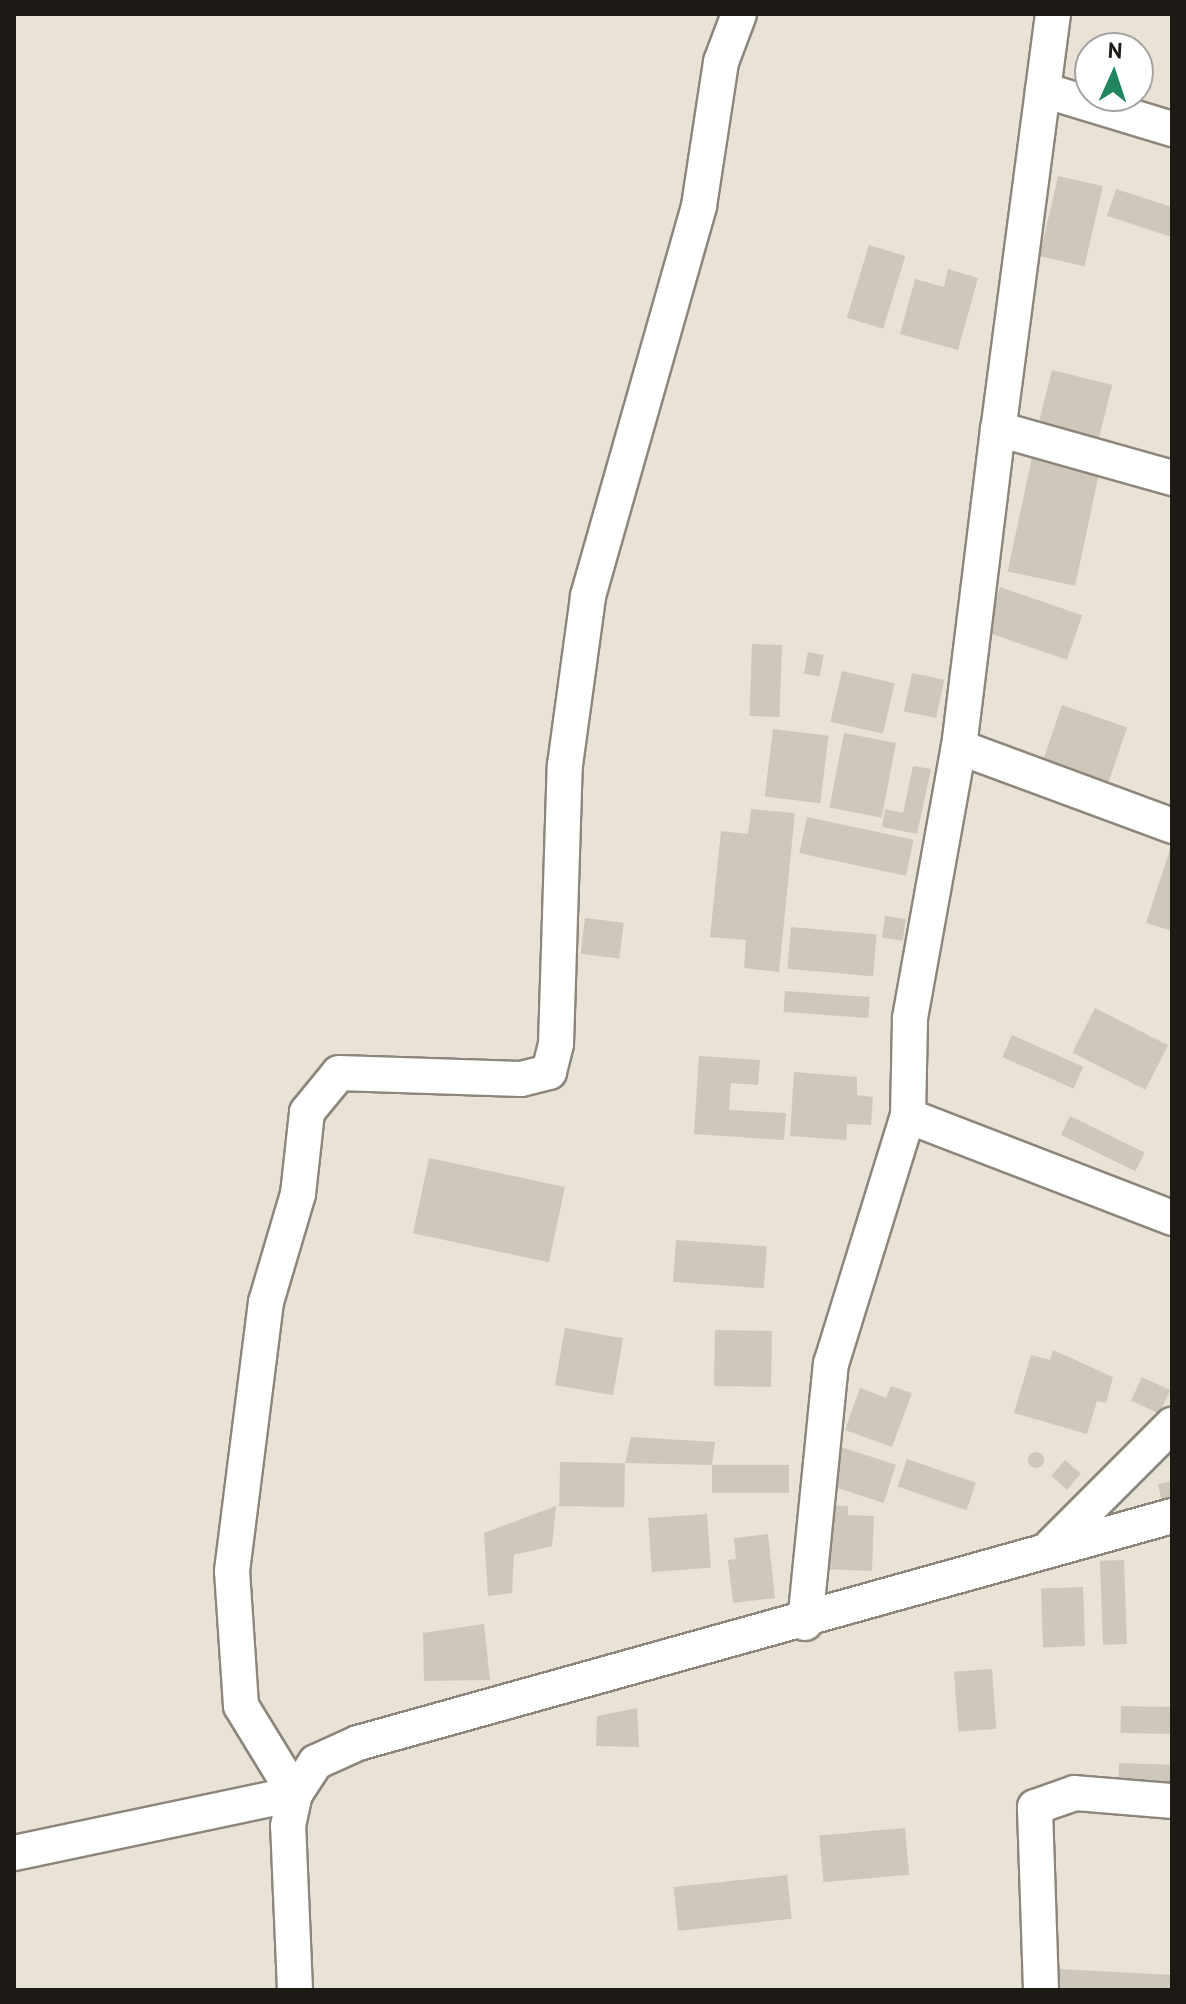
<!DOCTYPE html>
<html>
<head>
<meta charset="utf-8">
<style>
  body { margin:0 }
  #map { position:relative; width:1186px; height:2004px; overflow:hidden; background:#e9e2d7; font-family:"PT Sans",sans-serif }
  div>[style] { position:absolute }
  [style*='--x'] { left:calc(var(--x)*1px); top:calc(var(--y)*1px); width:calc(var(--w)*1px); rotate:calc(var(--a)*1deg) }
  .building>* { inset:0; background:#cec7bc; transform-origin:0 0 }
  .round { border-radius:50% }
  .roads { filter:drop-shadow(2px 0 #8c867c) drop-shadow(-2px 0 #8c867c) drop-shadow(0 2px #8c867c) drop-shadow(0 -2px #8c867c) }
  .minor>* { height:34px; margin:-17px; padding:0 17px; transform-origin:17px; border-radius:17px; background:#fff }
  span { translate:-50% -50%; white-space:nowrap; text-align:center; line-height:1.15; -webkit-text-stroke:6px #fff; paint-order:stroke }
  .frame { position:absolute; inset:0; border:16px solid #1d1a16; pointer-events:none }
  .north { position:absolute; left:1074px; top:32px; width:80px; height:80px; box-sizing:border-box; background:#fff; border:2px solid #a5a3a2; border-radius:50%; rotate:3deg; font-size:22px; font-weight:700; line-height:32px; text-align:center; color:#1d1a16 }
  .north::after { content:''; display:block; margin:auto; width:28px; height:36px; background:#21855f; clip-path:polygon(50% 0,100% 100%,50% 72%,0 100%) }
</style>
</head>
<body>
<div id="map">
  <div class="building">
    <i style="left:1058px;top:176px;width:46px;height:82px;rotate:13deg"></i>
    <i style="clip-path:polygon(1116px 189px,1172px 207px,1172px 237px,1107px 216px)"></i>
    <i style="left:869px;top:245px;width:38px;height:76px;rotate:17deg"></i>
    <i style="clip-path:polygon(948px 269px,978px 278px,958px 350px,900px 334px,915px 279px,944px 287px)"></i>
    <i style="left:1052px;top:370px;width:62px;height:64px;rotate:14deg"></i>
    <i style="left:1032px;top:457px;width:69px;height:117px;rotate:12deg"></i>
    <i style="left:1000px;top:587px;width:87px;height:47px;rotate:19deg"></i>
    <i style="left:752px;top:644px;width:30px;height:72px;rotate:2deg"></i>
    <i style="left:808px;top:652px;width:16px;height:22px;rotate:11deg"></i>
    <i style="left:842px;top:671px;width:54px;height:52px;rotate:13deg"></i>
    <i style="left:912px;top:673px;width:33px;height:39px;rotate:12deg"></i>
    <i style="left:1062px;top:705px;width:69px;height:61px;rotate:19deg"></i>
    <i style="left:773px;top:729px;width:56px;height:68px;rotate:7deg"></i>
    <i style="left:844px;top:733px;width:53px;height:76px;rotate:11deg"></i>
    <i style="clip-path:polygon(913px 766px,931px 769px,917px 834px,882px 827px,885px 809px,903px 813px)"></i>
    <i style="clip-path:polygon(751px 809px,795px 813px,779px 972px,744px 968px,746px 940px,710px 937px,721px 831px,748px 834px)"></i>
    <i style="left:807px;top:817px;width:109px;height:37px;rotate:12deg"></i>
    <i style="clip-path:polygon(1171px 846px,1172px 846px,1172px 931px,1146px 923px)"></i>
    <i style="left:885px;top:916px;width:21px;height:22px;rotate:8deg"></i>
    <i style="left:585px;top:918px;width:39px;height:36px;rotate:7deg"></i>
    <i style="left:791px;top:927px;width:86px;height:42px;rotate:5deg"></i>
    <i style="left:785px;top:991px;width:85px;height:21px;rotate:4deg"></i>
    <i style="left:1095px;top:1008px;width:82px;height:50px;rotate:27deg"></i>
    <i style="left:1012px;top:1035px;width:78px;height:24px;rotate:24deg"></i>
    <i style="clip-path:polygon(699px 1056px,760px 1060px,758px 1085px,731px 1083px,729px 1110px,786px 1113px,784px 1140px,694px 1134px)"></i>
    <i style="clip-path:polygon(794px 1072px,857px 1077px,857px 1095px,873px 1097px,871px 1125px,847px 1124px,846px 1140px,790px 1136px)"></i>
    <i style="left:1070px;top:1116px;width:83px;height:21px;rotate:26deg"></i>
    <i style="left:429px;top:1158px;width:139px;height:77px;rotate:12deg"></i>
    <i style="left:676px;top:1240px;width:91px;height:42px;rotate:4deg"></i>
    <i style="left:565px;top:1328px;width:59px;height:58px;rotate:10deg"></i>
    <i style="left:715px;top:1330px;width:57px;height:56px;rotate:1deg"></i>
    <i style="clip-path:polygon(1053px 1350px,1113px 1377px,1106px 1403px,1097px 1401px,1087px 1434px,1014px 1413px,1031px 1355px,1050px 1360px)"></i>
    <i style="left:1142px;top:1377px;width:31px;height:26px;rotate:25deg"></i>
    <i style="clip-path:polygon(891px 1386px,912px 1393px,892px 1447px,845px 1430px,860px 1388px,886px 1398px)"></i>
    <i style="clip-path:polygon(631px 1437px,715px 1442px,712px 1465px,625px 1463px)"></i>
    <i style="left:838px;top:1446px;width:61px;height:40px;rotate:18deg"></i>
    <i class="round" style="left:1028px;top:1452px;width:16px;height:16px"></i>
    <i style="left:907px;top:1459px;width:73px;height:29px;rotate:19deg"></i>
    <i style="left:1065px;top:1460px;width:21px;height:21px;rotate:41deg"></i>
    <i style="left:560px;top:1462px;width:65px;height:44px;rotate:1deg"></i>
    <i style="left:712px;top:1465px;width:77px;height:28px"></i>
    <i style="clip-path:polygon(1172px 1481px,1172px 1505px,1163px 1507px,1158px 1484px)"></i>
    <i style="clip-path:polygon(828px 1505px,848px 1506px,848px 1515px,874px 1516px,872px 1571px,826px 1569px)"></i>
    <i style="clip-path:polygon(556px 1506px,552px 1546px,514px 1555px,512px 1593px,488px 1596px,484px 1533px)"></i>
    <i style="left:707px;top:1514px;width:54px;height:59px;rotate:86deg"></i>
    <i style="clip-path:polygon(768px 1534px,775px 1598px,733px 1603px,728px 1560px,736px 1559px,734px 1538px)"></i>
    <i style="left:1124px;top:1560px;width:84px;height:24px;rotate:88deg"></i>
    <i style="left:1083px;top:1587px;width:59px;height:42px;rotate:88deg"></i>
    <i style="clip-path:polygon(484px 1624px,490px 1680px,424px 1681px,423px 1633px)"></i>
    <i style="left:992px;top:1669px;width:60px;height:38px;rotate:86deg"></i>
    <i style="left:1121px;top:1706px;width:51px;height:27px;rotate:1deg"></i>
    <i style="clip-path:polygon(637px 1708px,639px 1747px,596px 1746px,597px 1716px)"></i>
    <i style="left:1119px;top:1763px;width:53px;height:29px;rotate:2deg"></i>
    <i style="left:905px;top:1828px;width:47px;height:86px;rotate:85deg"></i>
    <i style="left:787px;top:1875px;width:44px;height:114px;rotate:84deg"></i>
    <i style="clip-path:polygon(1059px 1969px,1172px 1975px,1172px 1990px,1057px 1990px)"></i>
  </div>
  <div class="roads">
    <div class="minor">
      <i style="--x:1053;--y:14;--w:419;--a:97.5"></i>
      <i style="--x:998;--y:429;--w:181;--a:15.7"></i>
      <i style="--x:1043;--y:90;--w:135;--a:16.8"></i>
      <i style="--x:959;--y:747;--w:320;--a:-83"></i>
      <i style="--x:908;--y:1116;--w:283;--a:21.1"></i>
      <i style="--x:1052;--y:1545;--w:170;--a:-45"></i>
      <i style="--x:805;--y:1623;--w:260;--a:-84.3"></i>
      <i style="--x:831;--y:1364;--w:260;--a:-72.8"></i>
      <i style="--x:908;--y:1116;--w:98;--a:-88.8"></i>
      <i style="--x:910;--y:1018;--w:275;--a:-79.8"></i>
      <i style="--x:959;--y:747;--w:227;--a:20.3"></i>
      <i style="--x:14;--y:1853;--w:287;--a:-11.9"></i>
      <i style="--x:295;--y:1794;--w:103;--a:-121.5"></i>
      <i style="--x:241;--y:1706;--w:135;--a:-93.8"></i>
      <i style="--x:232;--y:1571;--w:271;--a:-82.8"></i>
      <i style="--x:266;--y:1302;--w:113;--a:-73.5"></i>
      <i style="--x:298;--y:1194;--w:82;--a:-83.7"></i>
      <i style="--x:307;--y:1112;--w:50;--a:-50.6"></i>
      <i style="--x:339;--y:1073;--w:182;--a:1.9"></i>
      <i style="--x:521;--y:1079;--w:29;--a:-14"></i>
      <i style="--x:549;--y:1072;--w:29;--a:-76"></i>
      <i style="--x:556;--y:1044;--w:279;--a:-88.2"></i>
      <i style="--x:565;--y:765;--w:171;--a:-82.2"></i>
      <i style="--x:588;--y:596;--w:405;--a:-74.1"></i>
      <i style="--x:699;--y:206;--w:146;--a:-81.3"></i>
      <i style="--x:721;--y:62;--w:51;--a:-69.4"></i>
      <i style="--x:295;--y:1990;--w:164;--a:-92.4"></i>
      <i style="--x:288;--y:1826;--w:33;--a:-78"></i>
      <i style="--x:295;--y:1794;--w:38;--a:-57"></i>
      <i style="--x:316;--y:1762;--w:46;--a:-24.3"></i>
      <i style="--x:358;--y:1743;--w:845;--a:-15.58"></i>
      <i style="--x:1041;--y:1990;--w:183;--a:-91.9"></i>
      <i style="--x:1035;--y:1807;--w:42;--a:-19.3"></i>
      <i style="--x:1075;--y:1793;--w:97;--a:4.7"></i>
    </div>
  </div>
  <div class="frame"></div>
  <div class="north">N</div>
</div>
</body>
</html>
